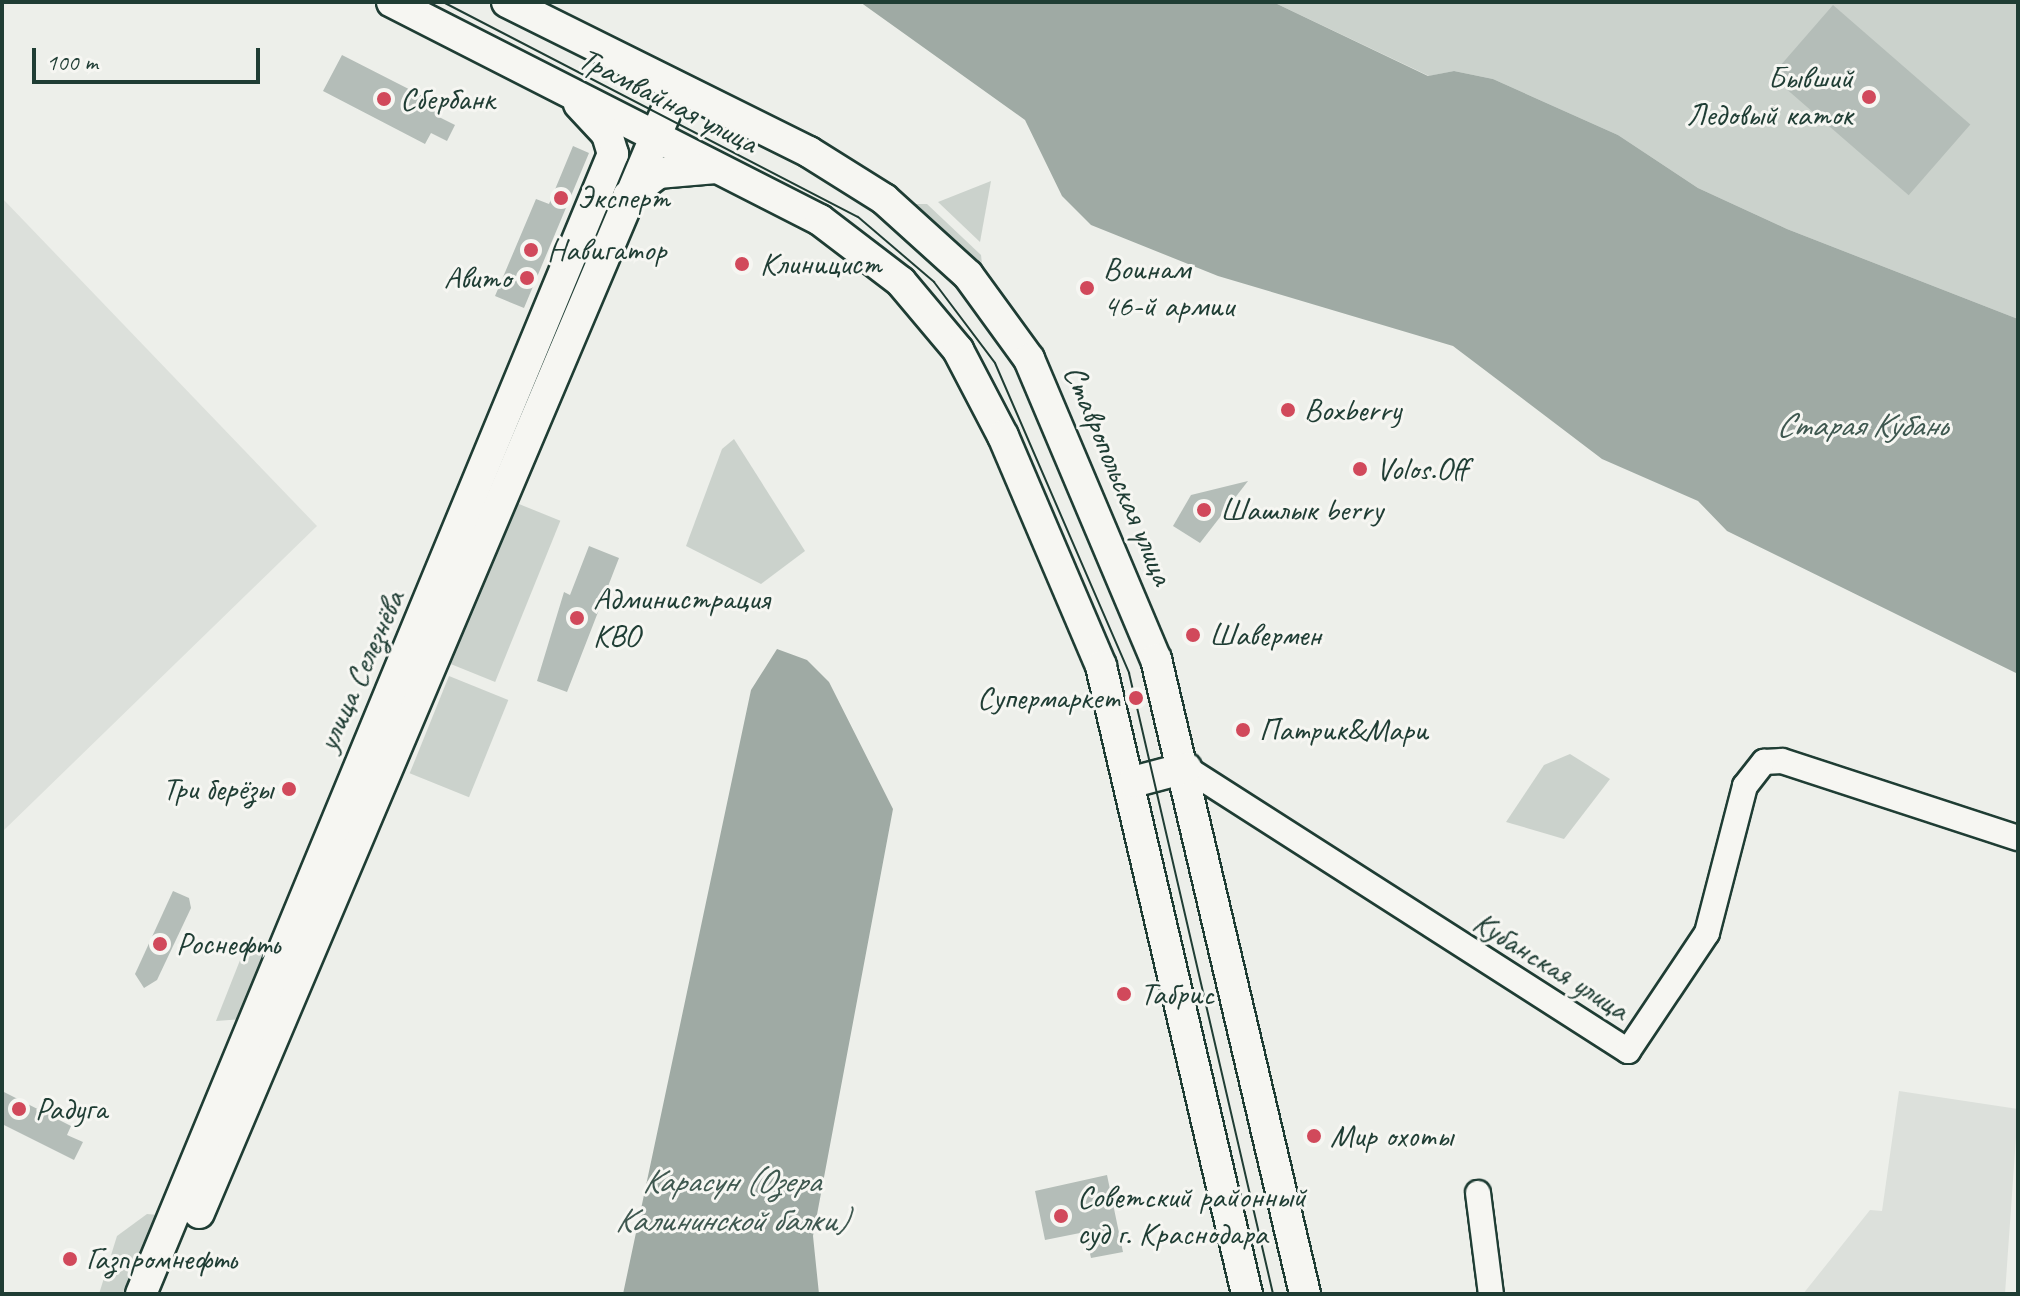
<!DOCTYPE html>
<html>
<head>
<meta charset="utf-8">
<style>
  body { margin:0 }
  #map { position:relative; width:2020px; height:1296px; overflow:hidden; background:#edefea; font-family:Caveat,sans-serif }
  div>[style] { position:absolute }
  [style*='--x'] { left:calc(var(--x)*1px); top:calc(var(--y)*1px); width:calc(var(--w)*1px); rotate:calc(var(--a)*1deg) }
  .built>* { inset:0; background:#dce0db }
  .green>* { inset:0; background:#cbd2cc; transform-origin:0 0 }
  .water>* { inset:0; background:#9faaa4 }
  .building>* { inset:0; background:#b4bdb8; transform-origin:0 0 }
  .roads { filter:drop-shadow(2px 0 #1f3d34) drop-shadow(-2px 0 #1f3d34) drop-shadow(0 2px #1f3d34) drop-shadow(0 -2px #1f3d34) }
  .minor>* { height:24px; margin:-12px; padding:0 12px; transform-origin:12px; border-radius:12px; background:#f6f6f2 }
  .major>* { height:30px; margin:-15px; padding:0 15px; transform-origin:15px; border-radius:15px; background:#f6f6f2 }
  .tram>* { height:2px; margin:-1px; padding:0 1px; transform-origin:1px; border-radius:1px; background:#1f3d34 }
  .dots>* { width:22px; height:22px; translate:-50% -50%; box-sizing:border-box; border:4px solid #f6f6f2; border-radius:50% }
  span { translate:-50% -50%; white-space:nowrap; text-align:center; line-height:1.15; -webkit-text-stroke:6px #f6f6f2; paint-order:stroke }
  .poi-label { font-size:32px; color:#1f3d34 }
  .right { translate:-100% -50%; text-align:right }
  .left { translate:0 -50%; text-align:left }
  .street-label { font-size:32px; color:#1f3d34 }
  .water-label { font-size:34px; color:#3f5850; font-style:italic }
  .frame { position:absolute; inset:0; border:4px solid #1f3d34; pointer-events:none }
  .scale { position:absolute; left:32px; top:48px; width:228px; height:36px; box-sizing:border-box; border:4px solid #1f3d34; border-top:0; padding-left:10px; font-size:24px; line-height:28px; white-space:nowrap; color:#1f3d34; -webkit-text-stroke:6px #f6f6f2; paint-order:stroke }
</style>
</head>
<body>
<div id="map">
  <div class="built">
    <i style="clip-path:polygon(2px 198px,317px 526px,2px 832px)"></i>
    <i style="clip-path:polygon(1899px 1091px,2018px 1109px,2005px 1294px,1803px 1294px,1870px 1210px,1882px 1211px)"></i>
  </div>
  <div class="green">
    <i style="clip-path:polygon(1273px 2px,2018px 2px,2018px 319px,1787px 229px,1698px 188px,1618px 135px,1493px 79px,1454px 71px,1429px 76px)"></i>
    <i style="clip-path:polygon(991px 181px,980px 242px,938px 202px)"></i>
    <i style="clip-path:polygon(908px 204px,927px 204px,981px 255px,983px 273px)"></i>
    <i style="clip-path:polygon(734px 439px,805px 551px,761px 584px,686px 546px,722px 449px)"></i>
    <i style="left:514px;top:502px;width:50px;height:174px;rotate:22deg"></i>
    <i style="left:449px;top:676px;width:64px;height:105px;rotate:22deg"></i>
    <i style="clip-path:polygon(1570px 754px,1610px 779px,1564px 839px,1506px 822px,1544px 765px)"></i>
    <i style="clip-path:polygon(248px 940px,268px 958px,243px 1019px,216px 1021px)"></i>
    <i style="clip-path:polygon(147px 1214px,158px 1215px,135px 1294px,99px 1294px,117px 1236px)"></i>
  </div>
  <div class="water">
    <i style="clip-path:polygon(860px 2px,1273px 2px,1428px 76px,1454px 71px,1493px 79px,1618px 135px,1698px 188px,1787px 229px,2018px 319px,2018px 674px,1727px 531px,1698px 501px,1602px 459px,1453px 346px,1218px 276px,1091px 225px,1062px 196px,1025px 120px)"></i>
    <i style="clip-path:polygon(777px 649px,807px 660px,829px 682px,893px 809px,813px 1236px,819px 1294px,623px 1294px,751px 690px)"></i>
  </div>
  <div class="building">
    <i style="left:1833px;top:5px;width:182px;height:94px;rotate:41deg"></i>
    <i style="clip-path:polygon(342px 55px,444px 107px,439px 117px,455px 125px,447px 141px,431px 133px,425px 144px,323px 91px)"></i>
    <i style="clip-path:polygon(573px 146px,589px 153px,524px 308px,495px 296px,536px 199px,549px 204px)"></i>
    <i style="clip-path:polygon(1248px 481px,1200px 543px,1173px 526px,1191px 495px)"></i>
    <i style="clip-path:polygon(589px 546px,619px 558px,567px 692px,537px 681px,564px 592px,570px 595px)"></i>
    <i style="clip-path:polygon(173px 891px,189px 898px,191px 908px,157px 980px,144px 988px,135px 974px)"></i>
    <i style="clip-path:polygon(2px 1091px,71px 1126px,67px 1135px,83px 1142px,74px 1160px,2px 1124px)"></i>
    <i style="clip-path:polygon(1107px 1175px,1123px 1252px,1091px 1258px,1085px 1232px,1045px 1240px,1035px 1191px)"></i>
  </div>
  <div class="roads">
    <div class="minor">
      <i style="--x:1186;--y:768;--w:525;--a:32.63"></i>
      <i style="--x:1628;--y:1051;--w:142;--a:-56.2"></i>
      <i style="--x:1707;--y:933;--w:152;--a:-75.5"></i>
      <i style="--x:1745;--y:786;--w:31;--a:-52"></i>
      <i style="--x:1764;--y:762;--w:18;--a:-3"></i>
      <i style="--x:1782;--y:761;--w:248;--a:18.1"></i>
      <i style="--x:1478;--y:1193;--w:102;--a:82.7"></i>
    </div>
    <div class="major">
      <i style="--x:392;--y:2;--w:480;--a:27"></i>
      <i style="--x:820;--y:220;--w:102;--a:37.4"></i>
      <i style="--x:901;--y:282;--w:89;--a:50"></i>
      <i style="--x:958;--y:350;--w:97;--a:62.4"></i>
      <i style="--x:1003;--y:436;--w:250;--a:66.9"></i>
      <i style="--x:1101;--y:666;--w:645;--a:76.91"></i>
      <i style="--x:507;--y:2;--w:337;--a:26.4"></i>
      <i style="--x:809;--y:152;--w:89;--a:32.1"></i>
      <i style="--x:884;--y:199;--w:113;--a:42.1"></i>
      <i style="--x:968;--y:275;--w:104;--a:54"></i>
      <i style="--x:1029;--y:359;--w:326;--a:67.1"></i>
      <i style="--x:1156;--y:659;--w:652;--a:76.79"></i>
      <i style="--x:628;--y:196;--w:38;--a:-37"></i>
      <i style="--x:658;--y:173;--w:58;--a:-4.9"></i>
      <i style="--x:1133;--y:782;--w:55;--a:-14.8"></i>
      <i style="--x:199;--y:1213;--w:1222;--a:-67.02"></i>
      <i style="--x:141;--y:1294;--w:1234;--a:-67.51"></i>
      <i style="--x:613;--y:154;--w:21;--a:-107"></i>
      <i style="--x:607;--y:134;--w:41;--a:-133"></i>
    </div>
  </div>
  <div class="tram">
    <i style="--x:443;--y:2;--w:467;--a:27.4"></i>
    <i style="--x:858;--y:217;--w:100;--a:40.5"></i>
    <i style="--x:934;--y:282;--w:101;--a:53"></i>
    <i style="--x:995;--y:363;--w:338;--a:66.6"></i>
    <i style="--x:1129;--y:673;--w:637;--a:76.94"></i>
  </div>
  <div class="dots">
    <i style="left:1869px;top:97px;background:#d1495b"></i>
    <i style="left:384px;top:99px;background:#d1495b"></i>
    <i style="left:561px;top:198px;background:#d1495b"></i>
    <i style="left:531px;top:250px;background:#d1495b"></i>
    <i style="left:742px;top:264px;background:#d1495b"></i>
    <i style="left:527px;top:278px;background:#d1495b"></i>
    <i style="left:1087px;top:288px;background:#d1495b"></i>
    <i style="left:1288px;top:410px;background:#d1495b"></i>
    <i style="left:1360px;top:469px;background:#d1495b"></i>
    <i style="left:1204px;top:510px;background:#d1495b"></i>
    <i style="left:577px;top:618px;background:#d1495b"></i>
    <i style="left:1193px;top:635px;background:#d1495b"></i>
    <i style="left:1136px;top:698px;background:#d1495b"></i>
    <i style="left:1243px;top:730px;background:#d1495b"></i>
    <i style="left:289px;top:789px;background:#d1495b"></i>
    <i style="left:160px;top:944px;background:#d1495b"></i>
    <i style="left:1124px;top:994px;background:#d1495b"></i>
    <i style="left:19px;top:1109px;background:#d1495b"></i>
    <i style="left:1314px;top:1136px;background:#d1495b"></i>
    <i style="left:1061px;top:1216px;background:#d1495b"></i>
    <i style="left:70px;top:1259px;background:#d1495b"></i>
  </div>
  <div class="poi-label">
    <span class="right" style="left:1853px;top:97px">Бывший<br>Ледовый каток</span>
    <span class="left" style="left:400px;top:99px">Сбербанк</span>
    <span class="left" style="left:577px;top:198px">Эксперт</span>
    <span class="left" style="left:547px;top:250px">Навигатор</span>
    <span class="left" style="left:760px;top:264px">Клиницист</span>
    <span class="left" style="left:1103px;top:288px">Воинам<br>46-й армии</span>
    <span class="right" style="left:511px;top:278px">Авито</span>
    <span class="left" style="left:1304px;top:410px">Boxberry</span>
    <span class="left" style="left:1376px;top:469px">Volos.Off</span>
    <span class="left" style="left:1220px;top:510px">Шашлык berry</span>
    <span class="left" style="left:593px;top:618px">Администрация<br>КВО</span>
    <span class="left" style="left:1209px;top:635px">Шавермен</span>
    <span class="right" style="left:1120px;top:698px">Супермаркет</span>
    <span class="left" style="left:1259px;top:730px">Патрик&amp;Мари</span>
    <span class="right" style="left:273px;top:789px">Три берёзы</span>
    <span class="left" style="left:176px;top:944px">Роснефть</span>
    <span class="left" style="left:1140px;top:994px">Табрис</span>
    <span class="left" style="left:35px;top:1109px">Радуга</span>
    <span class="left" style="left:1330px;top:1136px">Мир охоты</span>
    <span class="left" style="left:1077px;top:1216px">Советский районный<br>суд г. Краснодара</span>
    <span class="left" style="left:86px;top:1259px">Газпромнефть</span>
  </div>
  <div class="street-label">
    <span style="left:668px;top:101px;rotate:27deg">Трамвайная улица</span>
    <span style="left:1118px;top:475px;rotate:67deg">Ставропольская улица</span>
    <span style="left:361px;top:671px;rotate:-66deg">улица Селезнёва</span>
    <span style="left:1551px;top:966px;rotate:32deg">Кубанская улица</span>
  </div>
  <div class="water-label">
    <span style="left:1861px;top:425px">Старая Кубань</span>
    <span style="left:731px;top:1200px">Карасун (Озера<br>Калининской балки)</span>
  </div>
  <div class="frame"></div>
  <div class="scale">100 m</div>
</div>
</body>
</html>
